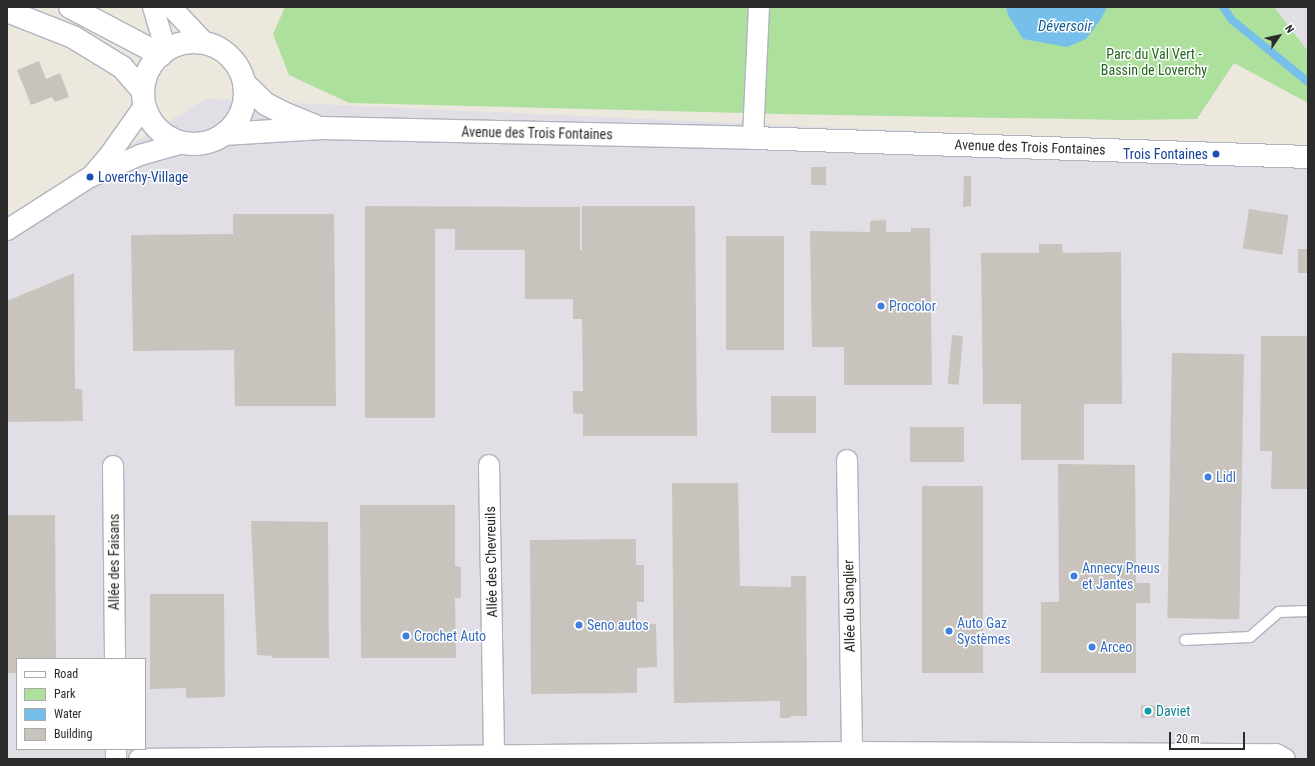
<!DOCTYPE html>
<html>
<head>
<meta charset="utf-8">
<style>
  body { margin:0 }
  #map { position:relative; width:1315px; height:766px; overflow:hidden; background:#ece8de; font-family:"Roboto Condensed",sans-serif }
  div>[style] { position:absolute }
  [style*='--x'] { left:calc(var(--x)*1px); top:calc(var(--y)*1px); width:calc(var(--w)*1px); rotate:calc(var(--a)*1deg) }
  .industrial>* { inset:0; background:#e1dee5 }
  .green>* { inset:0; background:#ade09d }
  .water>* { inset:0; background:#76bfea }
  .stream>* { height:8px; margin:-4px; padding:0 4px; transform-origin:4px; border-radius:4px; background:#76bfea }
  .building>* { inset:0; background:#c8c4bd; transform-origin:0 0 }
  .roads { filter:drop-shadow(1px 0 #b1b3be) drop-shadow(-1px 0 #b1b3be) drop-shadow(0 1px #b1b3be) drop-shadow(0 -1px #b1b3be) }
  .service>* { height:10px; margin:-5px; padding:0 5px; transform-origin:5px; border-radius:5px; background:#fff }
  .minor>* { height:20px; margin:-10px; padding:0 10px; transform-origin:10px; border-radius:10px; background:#fff }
  .tertiary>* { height:22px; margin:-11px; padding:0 11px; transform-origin:11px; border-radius:11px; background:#fff }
  .tertiary>.ring { margin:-11px; padding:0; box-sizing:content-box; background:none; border:22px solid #fff; border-radius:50% }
  .dots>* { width:11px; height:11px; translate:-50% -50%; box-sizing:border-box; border:2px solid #fff; border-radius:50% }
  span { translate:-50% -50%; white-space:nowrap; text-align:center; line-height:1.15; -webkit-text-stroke:3px #fff; paint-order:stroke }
  .park-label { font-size:14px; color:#25661d }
  .street-label { font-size:14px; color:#2b2b2b }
  .transit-label { font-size:14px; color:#164399 }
  .right { translate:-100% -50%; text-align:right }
  .left { translate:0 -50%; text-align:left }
  .shop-label { font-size:14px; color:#366cbe }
  .culture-label { font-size:14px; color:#0d838f }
  .water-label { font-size:15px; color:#135c97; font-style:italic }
  .frame { position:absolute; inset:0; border:8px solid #2b2b2b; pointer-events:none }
  .legend { position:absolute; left:16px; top:658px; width:130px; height:92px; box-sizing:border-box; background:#fff; border:1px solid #aaa; margin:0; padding:5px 7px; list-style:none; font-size:12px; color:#2b2b2b }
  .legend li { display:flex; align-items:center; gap:8px; height:20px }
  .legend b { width:20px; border:1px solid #aaa }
  .north { position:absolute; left:1259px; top:16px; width:40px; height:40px; -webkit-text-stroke:3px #fff; paint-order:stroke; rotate:56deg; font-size:11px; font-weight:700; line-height:16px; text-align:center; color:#2b2b2b }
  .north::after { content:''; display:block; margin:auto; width:14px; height:18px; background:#2b2b2b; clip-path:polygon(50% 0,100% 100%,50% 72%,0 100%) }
  .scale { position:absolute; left:1169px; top:732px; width:76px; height:18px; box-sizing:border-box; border:2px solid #2b2b2b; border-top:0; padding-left:5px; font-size:12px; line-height:14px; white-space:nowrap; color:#2b2b2b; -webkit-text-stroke:3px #fff; paint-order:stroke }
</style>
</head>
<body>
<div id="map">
  <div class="industrial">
    <i style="clip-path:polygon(1274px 7px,1308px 7px,1308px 51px)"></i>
    <i style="clip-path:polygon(evenodd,206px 99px,1308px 149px,1308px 759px,7px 759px,7px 221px,206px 99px,17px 659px,145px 659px,145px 749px,17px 749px,17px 659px)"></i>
  </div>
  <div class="green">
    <i style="clip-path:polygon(285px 7px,1274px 7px,1308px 51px,1308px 103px,1234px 63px,1197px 119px,1125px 120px,779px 114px,349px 103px,289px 75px,273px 34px)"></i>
  </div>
  <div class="water">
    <i style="clip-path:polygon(1006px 7px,1107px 7px,1101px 19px,1086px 39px,1067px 47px,1023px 39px,1008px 15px)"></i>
  </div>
  <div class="stream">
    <i style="--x:1223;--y:7;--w:16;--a:55"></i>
    <i style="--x:1232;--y:20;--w:98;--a:39.2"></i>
  </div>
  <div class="building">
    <i style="clip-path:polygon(39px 61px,46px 79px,60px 73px,69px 97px,55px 102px,52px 97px,31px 105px,17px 70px)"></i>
    <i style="left:811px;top:167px;width:15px;height:18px"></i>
    <i style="clip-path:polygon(964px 176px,971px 176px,971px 206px,963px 207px)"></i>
    <i style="clip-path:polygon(365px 206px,580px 207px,580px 250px,582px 250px,582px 206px,695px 206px,697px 436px,583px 436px,583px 414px,573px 413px,573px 391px,583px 391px,582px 319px,573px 319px,573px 299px,525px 299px,525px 250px,455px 250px,455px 229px,435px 229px,435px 418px,365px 418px)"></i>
    <i style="left:1249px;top:209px;width:40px;height:40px;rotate:9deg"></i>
    <i style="clip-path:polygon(233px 214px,334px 214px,336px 406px,235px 406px,234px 350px,133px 351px,131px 235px,233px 234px)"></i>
    <i style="clip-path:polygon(886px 220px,886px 232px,911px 232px,911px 228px,930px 228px,932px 385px,844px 385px,844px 347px,812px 347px,810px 231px,870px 232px,870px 221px)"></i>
    <i style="left:726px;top:236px;width:58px;height:114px"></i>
    <i style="clip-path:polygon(1039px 244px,1062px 244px,1063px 253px,1121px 252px,1122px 404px,1084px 404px,1084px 460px,1021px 460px,1021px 404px,983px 404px,981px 253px,1039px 253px)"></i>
    <i style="left:1298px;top:249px;width:10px;height:24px"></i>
    <i style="clip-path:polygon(74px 273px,75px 389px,82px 389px,83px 421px,7px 422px,7px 301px)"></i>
    <i style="left:952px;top:335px;width:11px;height:49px;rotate:5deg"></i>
    <i style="clip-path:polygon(1261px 336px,1308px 336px,1308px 489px,1271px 489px,1272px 451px,1260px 451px)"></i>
    <i style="left:1172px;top:353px;width:72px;height:265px;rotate:1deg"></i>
    <i style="left:771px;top:396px;width:45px;height:37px"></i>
    <i style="left:910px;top:427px;width:54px;height:35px"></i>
    <i style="clip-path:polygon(1058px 464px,1135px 465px,1136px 583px,1150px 583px,1150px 603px,1136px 603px,1136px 673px,1041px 673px,1041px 602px,1059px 602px)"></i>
    <i style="clip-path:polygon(672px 483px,738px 483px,740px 586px,791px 587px,791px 576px,806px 576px,807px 716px,791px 716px,790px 718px,780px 718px,780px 701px,674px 703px)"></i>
    <i style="left:922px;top:486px;width:61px;height:187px"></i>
    <i style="clip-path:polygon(360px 505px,455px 505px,455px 566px,461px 567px,461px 598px,455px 598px,456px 658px,361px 658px)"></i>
    <i style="clip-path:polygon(7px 515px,55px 515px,56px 659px,17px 659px,17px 673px,7px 673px)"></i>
    <i style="clip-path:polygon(251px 521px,328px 522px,329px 658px,272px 658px,272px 656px,257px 655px)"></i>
    <i style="clip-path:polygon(636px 539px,636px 565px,644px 565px,644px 602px,637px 602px,637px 624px,656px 624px,657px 667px,637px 668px,637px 693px,531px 694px,530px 540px)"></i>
    <i style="clip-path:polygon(150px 594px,224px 594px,225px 697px,186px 698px,186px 688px,150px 689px)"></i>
    <i style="clip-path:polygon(1141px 705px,1171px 706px,1171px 717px,1141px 718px)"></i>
  </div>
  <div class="roads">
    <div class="service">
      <i style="--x:1185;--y:640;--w:65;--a:-2.6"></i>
      <i style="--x:1250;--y:637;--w:38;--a:-41"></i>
      <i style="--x:1279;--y:612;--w:29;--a:-2"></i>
    </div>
    <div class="minor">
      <i style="--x:153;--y:7;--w:45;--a:73.2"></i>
      <i style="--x:171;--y:7;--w:50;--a:46.6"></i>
      <i style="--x:753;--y:138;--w:131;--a:-87.4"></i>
      <i style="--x:94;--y:173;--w:21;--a:-49"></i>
      <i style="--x:108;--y:157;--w:64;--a:-54.6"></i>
      <i style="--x:7;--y:230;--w:98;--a:-32.6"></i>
      <i style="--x:90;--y:177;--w:55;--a:-23.7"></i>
      <i style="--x:140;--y:155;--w:45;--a:-15.6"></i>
      <i style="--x:847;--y:460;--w:292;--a:89"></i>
      <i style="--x:489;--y:465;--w:290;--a:89"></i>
      <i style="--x:113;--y:466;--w:193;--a:89.4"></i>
      <i style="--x:116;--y:749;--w:10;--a:90"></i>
      <i style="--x:139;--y:759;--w:713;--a:-0.56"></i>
      <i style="--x:852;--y:752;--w:424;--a:0.3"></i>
      <i style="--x:1276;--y:754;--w:10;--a:29"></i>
    </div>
    <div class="tertiary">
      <i style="--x:70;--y:7;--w:103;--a:27.8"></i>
      <i style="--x:7;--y:11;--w:71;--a:21.5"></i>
      <i style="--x:73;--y:37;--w:57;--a:31.5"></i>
      <i style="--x:122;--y:67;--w:32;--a:49"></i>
      <i class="ring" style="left:143px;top:42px;width:80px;height:80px"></i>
      <i style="--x:244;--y:83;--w:30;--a:44"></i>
      <i style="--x:266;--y:104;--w:25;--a:27"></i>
      <i style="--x:288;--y:115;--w:29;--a:22"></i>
      <i style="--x:224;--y:134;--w:98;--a:-3.5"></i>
      <i style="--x:322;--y:128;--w:431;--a:1.3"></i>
      <i style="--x:753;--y:138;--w:555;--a:1.96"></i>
    </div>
  </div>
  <div class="dots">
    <i style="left:1216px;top:154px;background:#1a4fb4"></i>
    <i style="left:90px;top:177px;background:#1a4fb4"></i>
    <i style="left:881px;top:306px;background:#3f7fe0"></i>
    <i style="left:1208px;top:477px;background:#3f7fe0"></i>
    <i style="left:1074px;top:576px;background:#3f7fe0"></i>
    <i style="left:579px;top:625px;background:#3f7fe0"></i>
    <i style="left:949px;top:631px;background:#3f7fe0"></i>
    <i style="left:406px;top:636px;background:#3f7fe0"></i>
    <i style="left:1092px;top:647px;background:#3f7fe0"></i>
    <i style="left:1148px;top:711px;background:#0f9aa8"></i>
  </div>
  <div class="park-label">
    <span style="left:1154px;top:62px">Parc du Val Vert -<br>Bassin de Loverchy</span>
  </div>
  <div class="street-label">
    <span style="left:537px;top:133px;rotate:1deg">Avenue des Trois Fontaines</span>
    <span style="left:1030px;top:147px;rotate:2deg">Avenue des Trois Fontaines</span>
    <span style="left:114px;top:562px;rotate:-90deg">Allée des Faisans</span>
    <span style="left:491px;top:562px;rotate:-91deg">Allée des Chevreuils</span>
    <span style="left:849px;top:606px;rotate:-91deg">Allée du Sanglier</span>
  </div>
  <div class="transit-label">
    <span class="right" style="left:1208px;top:154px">Trois Fontaines</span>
    <span class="left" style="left:98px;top:177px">Loverchy-Village</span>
  </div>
  <div class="shop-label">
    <span class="left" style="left:889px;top:306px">Procolor</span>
    <span class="left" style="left:1216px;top:477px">Lidl</span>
    <span class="left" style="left:1082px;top:576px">Annecy Pneus<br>et Jantes</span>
    <span class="left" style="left:957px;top:631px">Auto Gaz<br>Systèmes</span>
    <span class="left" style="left:587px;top:625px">Seno autos</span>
    <span class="left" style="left:414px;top:636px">Crochet Auto</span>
    <span class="left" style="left:1100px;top:647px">Arceo</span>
  </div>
  <div class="culture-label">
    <span class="left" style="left:1156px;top:711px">Daviet</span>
  </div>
  <div class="water-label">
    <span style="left:1065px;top:27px">Déversoir</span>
  </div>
  <div class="frame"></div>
  <ul class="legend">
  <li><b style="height:5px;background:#fff"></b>Road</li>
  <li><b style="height:11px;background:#ade09d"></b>Park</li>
  <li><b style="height:11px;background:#76bfea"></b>Water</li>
  <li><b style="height:11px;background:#c8c4bd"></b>Building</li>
  </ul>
  <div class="north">N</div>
  <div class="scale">20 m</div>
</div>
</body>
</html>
